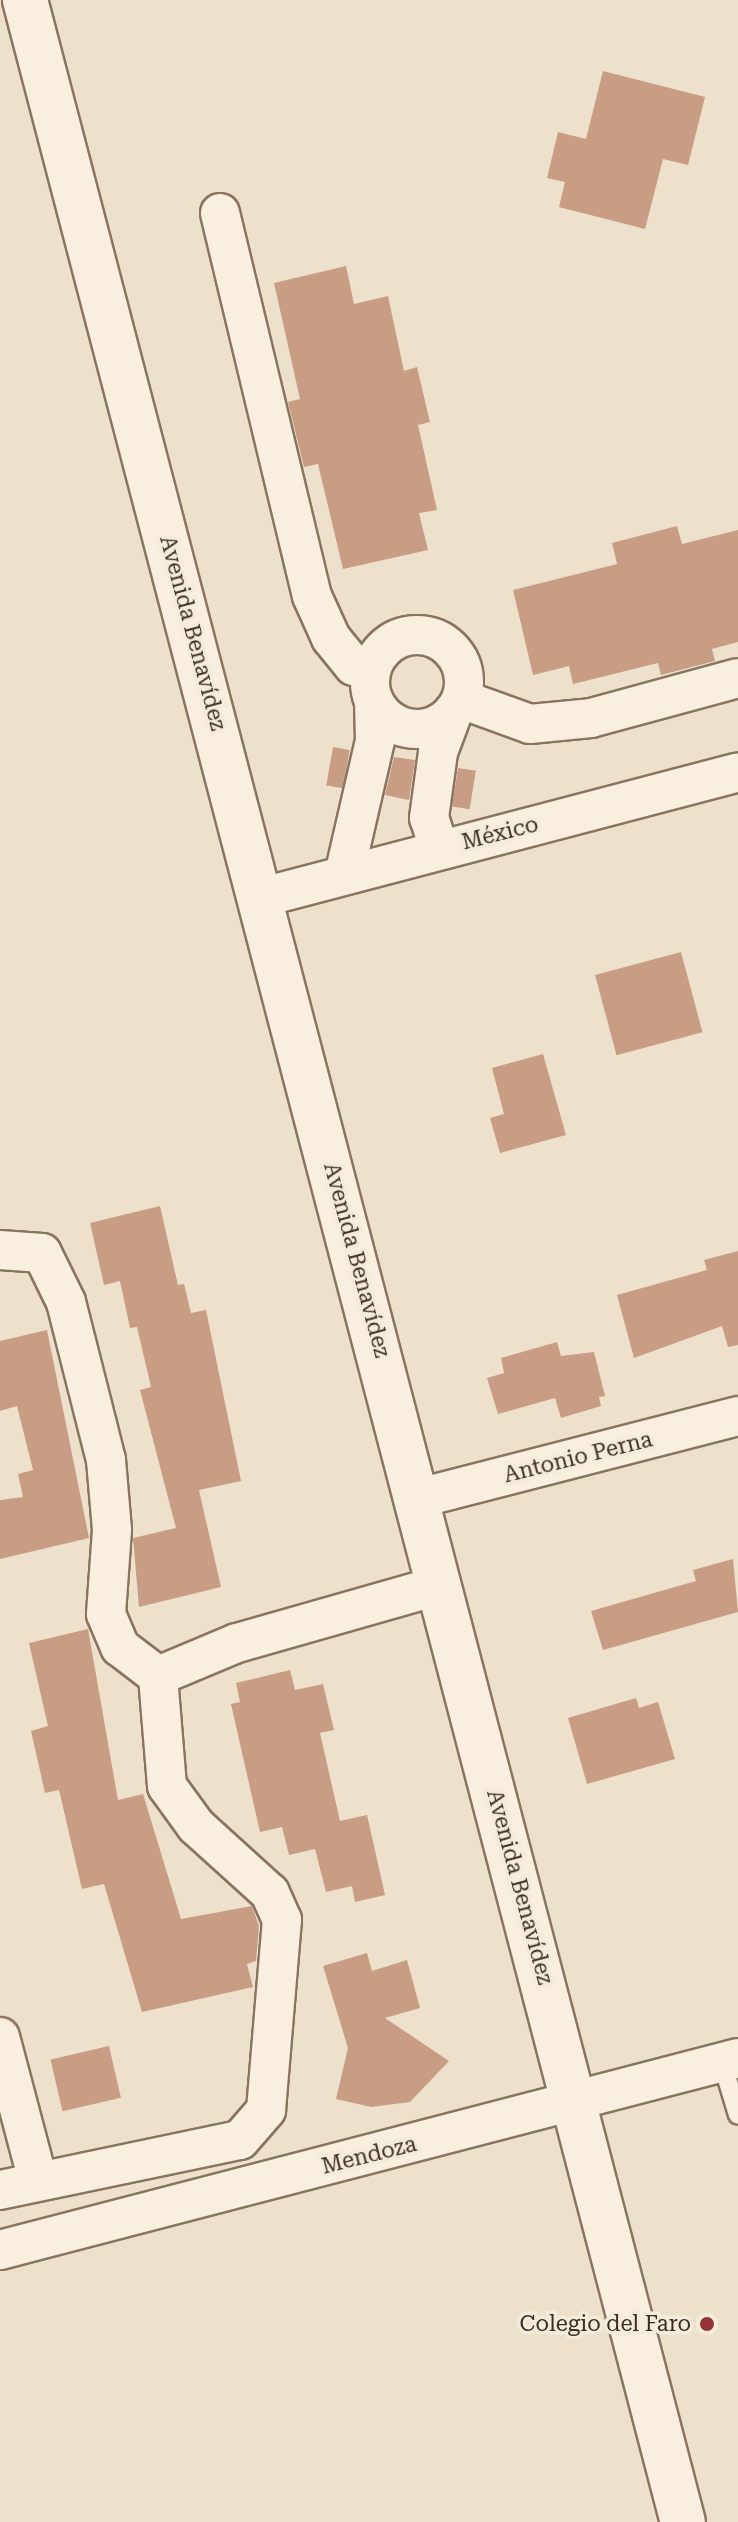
<!DOCTYPE html>
<html>
<head>
<meta charset="utf-8">
<style>
  body { margin:0 }
  #map { position:relative; width:738px; height:2522px; overflow:hidden; background:#ede1cb; font-family:"Roboto Serif",serif }
  div>[style] { position:absolute }
  [style*='--x'] { left:calc(var(--x)*1px); top:calc(var(--y)*1px); width:calc(var(--w)*1px); rotate:calc(var(--a)*1deg) }
  .building>* { inset:0; background:#c99d83; transform-origin:0 0 }
  .roads { filter:drop-shadow(2px 0 #897460) drop-shadow(-2px 0 #897460) drop-shadow(0 2px #897460) drop-shadow(0 -2px #897460) }
  .lane>* { height:18px; margin:-9px; padding:0 9px; transform-origin:9px; border-radius:9px; background:#f8efde }
  .street>* { height:38px; margin:-19px; padding:0 19px; transform-origin:19px; border-radius:19px; background:#f8efde }
  .street>.ring { margin:-19px; padding:0; box-sizing:content-box; background:none; border:38px solid #f8efde; border-radius:50% }
  .secondary>* { height:44px; margin:-22px; padding:0 22px; transform-origin:22px; border-radius:22px; background:#f8efde }
  .dots>* { width:22px; height:22px; translate:-50% -50%; box-sizing:border-box; border:4px solid #f4ecda; border-radius:50% }
  span { translate:-50% -50%; white-space:nowrap; text-align:center; line-height:1.15; -webkit-text-stroke:7px #f4ecda; paint-order:stroke }
  .street-label { font-size:22px; color:#3a2d22 }
  .poi-label { font-size:22px; color:#3a2d22 }
  .right { translate:-100% -50%; text-align:right }
</style>
</head>
<body>
<div id="map">
  <div class="building">
    <i style="clip-path:polygon(603px 71px,705px 97px,688px 165px,663px 159px,645px 229px,559px 207px,565px 182px,547px 178px,558px 132px,586px 139px)"></i>
    <i style="clip-path:polygon(346px 266px,354px 304px,388px 296px,404px 371px,417px 367px,430px 422px,418px 425px,437px 510px,419px 513px,428px 550px,343px 569px,318px 464px,304px 467px,288px 402px,300px 399px,274px 283px)"></i>
    <i style="clip-path:polygon(677px 526px,682px 544px,738px 530px,738px 642px,712px 649px,715px 661px,661px 675px,658px 663px,573px 684px,569px 666px,533px 675px,513px 590px,617px 564px,612px 543px)"></i>
    <i style="left:333px;top:747px;width:17px;height:39px;rotate:10deg"></i>
    <i style="clip-path:polygon(394px 757px,415px 760px,409px 800px,385px 795px)"></i>
    <i style="left:458px;top:768px;width:18px;height:39px;rotate:9deg"></i>
    <i style="left:681px;top:952px;width:83px;height:89px;rotate:75deg"></i>
    <i style="clip-path:polygon(543px 1054px,566px 1135px,500px 1153px,490px 1118px,504px 1114px,492px 1068px)"></i>
    <i style="clip-path:polygon(160px 1206px,178px 1285px,184px 1284px,191px 1313px,206px 1310px,241px 1481px,199px 1490px,221px 1587px,139px 1607px,133px 1538px,176px 1528px,140px 1390px,151px 1387px,137px 1327px,130px 1328px,120px 1281px,104px 1285px,90px 1223px)"></i>
    <i style="clip-path:polygon(738px 1251px,738px 1345px,728px 1347px,722px 1326px,634px 1358px,617px 1295px,707px 1270px,704px 1260px)"></i>
    <i style="clip-path:polygon(47px 1330px,89px 1538px,0 1559px,0 1500px,23px 1497px,18px 1474px,33px 1470px,17px 1406px,0 1411px,0 1341px)"></i>
    <i style="clip-path:polygon(557px 1342px,561px 1356px,594px 1352px,605px 1396px,599px 1397px,601px 1406px,561px 1418px,555px 1398px,498px 1414px,487px 1378px,504px 1373px,501px 1358px)"></i>
    <i style="clip-path:polygon(733px 1559px,738px 1612px,603px 1650px,591px 1611px,696px 1581px,693px 1570px)"></i>
    <i style="clip-path:polygon(88px 1629px,118px 1800px,143px 1794px,181px 1919px,252px 1906px,259px 1926px,256px 1961px,247px 1964px,253px 1987px,142px 2012px,104px 1884px,82px 1889px,59px 1790px,45px 1793px,31px 1731px,48px 1726px,29px 1643px)"></i>
    <i style="clip-path:polygon(290px 1670px,295px 1690px,323px 1684px,334px 1730px,320px 1733px,340px 1821px,367px 1815px,385px 1895px,355px 1902px,352px 1886px,326px 1892px,315px 1849px,289px 1855px,282px 1827px,260px 1832px,231px 1704px,240px 1702px,236px 1683px)"></i>
    <i style="clip-path:polygon(636px 1698px,639px 1708px,658px 1702px,675px 1759px,587px 1784px,568px 1718px)"></i>
    <i style="clip-path:polygon(367px 1953px,372px 1971px,407px 1960px,420px 2008px,385px 2018px,449px 2061px,410px 2102px,371px 2107px,336px 2099px,348px 2048px,323px 1966px)"></i>
    <i style="left:109px;top:2046px;width:53px;height:60px;rotate:77deg"></i>
  </div>
  <div class="roads">
    <div class="lane">
      <i style="--x:722;--y:2062;--w:55;--a:73.2"></i>
    </div>
    <div class="street">
      <i style="--x:220;--y:213;--w:394;--a:76.5"></i>
      <i style="--x:312;--y:596;--w:46;--a:65.7"></i>
      <i style="--x:331;--y:638;--w:36;--a:51"></i>
      <i style="--x:354;--y:666;--w:17;--a:13"></i>
      <i class="ring" style="left:370px;top:635px;width:56px;height:56px"></i>
      <i style="--x:461;--y:699;--w:73;--a:19.9"></i>
      <i style="--x:530;--y:724;--w:61;--a:-5.6"></i>
      <i style="--x:591;--y:718;--w:152;--a:-15.2"></i>
      <i style="--x:439;--y:848;--w:32;--a:-108"></i>
      <i style="--x:429;--y:818;--w:67;--a:-82.2"></i>
      <i style="--x:438;--y:752;--w:43;--a:-69.4"></i>
      <i style="--x:344;--y:875;--w:138;--a:-77"></i>
      <i style="--x:375;--y:741;--w:40;--a:-91.4"></i>
      <i style="--x:263;--y:897;--w:491;--a:-14.7"></i>
      <i style="--x:0;--y:1250;--w:42;--a:4.1"></i>
      <i style="--x:42;--y:1253;--w:55;--a:63.9"></i>
      <i style="--x:66;--y:1302;--w:163;--a:75.8"></i>
      <i style="--x:106;--y:1460;--w:70;--a:85.1"></i>
      <i style="--x:112;--y:1530;--w:84;--a:94.1"></i>
      <i style="--x:106;--y:1614;--w:36;--a:67"></i>
      <i style="--x:120;--y:1647;--w:48;--a:37.3"></i>
      <i style="--x:419;--y:1498;--w:329;--a:-14.4"></i>
      <i style="--x:158;--y:1676;--w:86;--a:-22.7"></i>
      <i style="--x:237;--y:1643;--w:212;--a:-15.9"></i>
      <i style="--x:0;--y:2037;--w:149;--a:75.2"></i>
      <i style="--x:0;--y:2190;--w:245;--a:-11.8"></i>
      <i style="--x:240;--y:2140;--w:40;--a:-49"></i>
      <i style="--x:266;--y:2110;--w:191;--a:-85.2"></i>
      <i style="--x:282;--y:1920;--w:30;--a:-114"></i>
      <i style="--x:270;--y:1893;--w:100;--a:-137.8"></i>
      <i style="--x:196;--y:1826;--w:49;--a:-125.9"></i>
      <i style="--x:167;--y:1786;--w:110;--a:-94.7"></i>
      <i style="--x:0;--y:2250;--w:763;--a:-14.58"></i>
    </div>
    <div class="secondary">
      <i style="--x:25;--y:0;--w:2606;--a:75.38"></i>
    </div>
  </div>
  <div class="dots">
    <i style="left:707px;top:2324px;background:#953338"></i>
  </div>
  <div class="street-label">
    <span style="left:193px;top:633px;rotate:75deg">Avenida Benavídez</span>
    <span style="left:500px;top:833px;rotate:-14deg">México</span>
    <span style="left:357px;top:1260px;rotate:75deg">Avenida Benavídez</span>
    <span style="left:578px;top:1457px;rotate:-14deg">Antonio Perna</span>
    <span style="left:520px;top:1887px;rotate:75deg">Avenida Benavídez</span>
    <span style="left:369px;top:2155px;rotate:-14deg">Mendoza</span>
  </div>
  <div class="poi-label">
    <span class="right" style="left:691px;top:2324px">Colegio del Faro</span>
  </div>
</div>
</body>
</html>
